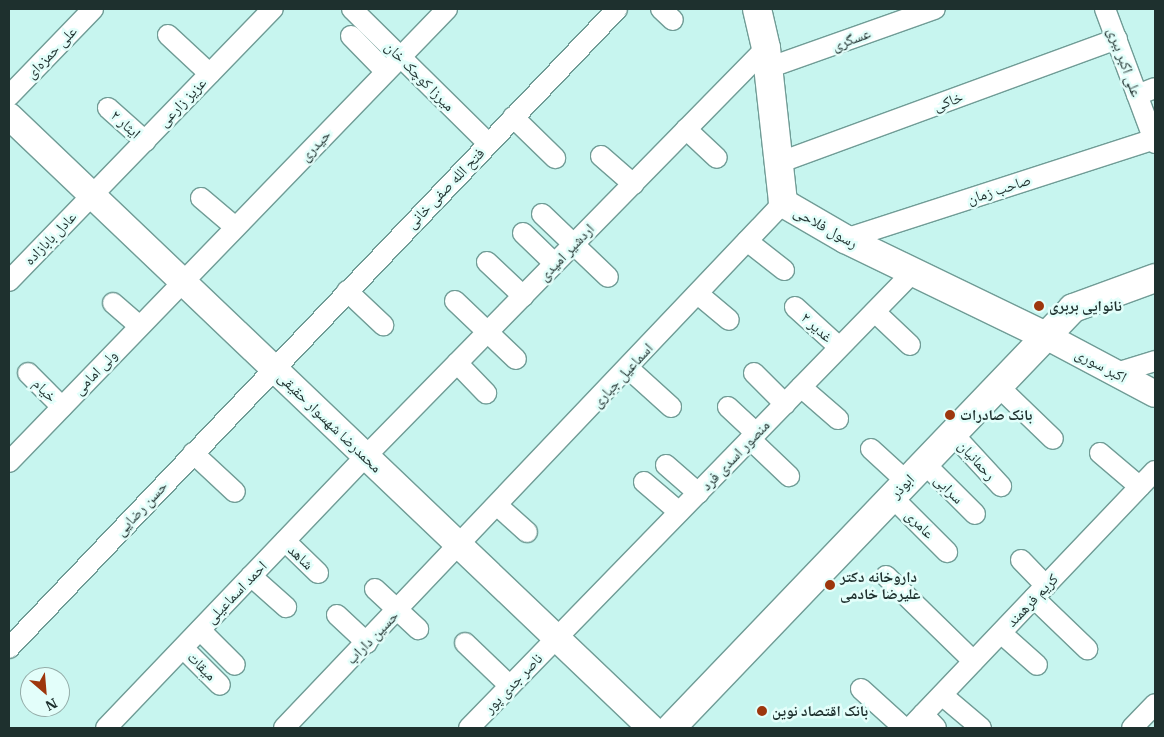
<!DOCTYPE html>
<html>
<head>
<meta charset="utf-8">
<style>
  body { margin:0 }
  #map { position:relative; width:1164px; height:737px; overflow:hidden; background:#c7f5ef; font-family:"IBM Plex Serif","Noto Naskh Arabic",serif }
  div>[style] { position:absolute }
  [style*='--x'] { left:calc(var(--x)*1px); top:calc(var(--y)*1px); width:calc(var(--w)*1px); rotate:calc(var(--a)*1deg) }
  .roads { filter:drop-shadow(1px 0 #709c96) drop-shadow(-1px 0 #709c96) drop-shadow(0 1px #709c96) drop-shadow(0 -1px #709c96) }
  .minor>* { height:20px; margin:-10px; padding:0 10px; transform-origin:10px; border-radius:10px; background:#fff }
  .tertiary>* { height:26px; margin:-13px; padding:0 13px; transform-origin:13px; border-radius:13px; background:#fff }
  .secondary>* { height:28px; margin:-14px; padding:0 14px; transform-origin:14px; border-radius:14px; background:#fff }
  .dots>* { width:14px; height:14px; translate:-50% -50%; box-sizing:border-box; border:2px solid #e3fefa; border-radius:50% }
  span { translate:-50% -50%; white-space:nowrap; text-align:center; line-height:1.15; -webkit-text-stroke:5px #e3fefa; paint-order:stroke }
  .street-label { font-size:15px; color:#1e302e }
  .poi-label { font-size:15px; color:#1e302e; font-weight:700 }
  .left { translate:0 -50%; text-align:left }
  .frame { position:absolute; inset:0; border:10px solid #1e302e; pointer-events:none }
  .north { position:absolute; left:20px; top:667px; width:50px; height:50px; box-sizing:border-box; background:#e3fefa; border:1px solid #94aca8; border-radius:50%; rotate:153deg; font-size:14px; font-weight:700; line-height:20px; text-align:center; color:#1e302e }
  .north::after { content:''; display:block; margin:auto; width:18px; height:22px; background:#9d370d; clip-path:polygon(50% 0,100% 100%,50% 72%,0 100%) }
</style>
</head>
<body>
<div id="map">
  <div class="roads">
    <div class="minor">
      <i style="--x:352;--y:9;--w:191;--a:44.6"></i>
      <i style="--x:661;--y:9;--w:16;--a:43"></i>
      <i style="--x:1105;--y:9;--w:143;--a:69.5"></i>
      <i style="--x:168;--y:35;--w:57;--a:42.9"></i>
      <i style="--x:351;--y:36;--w:50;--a:45.8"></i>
      <i style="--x:768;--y:68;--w:177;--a:-19.5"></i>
      <i style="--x:1137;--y:95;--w:19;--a:-21"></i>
      <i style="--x:9;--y:96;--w:121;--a:-46"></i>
      <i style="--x:108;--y:108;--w:50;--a:41.7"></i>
      <i style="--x:513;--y:117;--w:59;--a:44.3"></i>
      <i style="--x:686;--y:129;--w:42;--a:43.1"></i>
      <i style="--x:601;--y:156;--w:43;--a:41.2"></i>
      <i style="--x:778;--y:163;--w:361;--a:-20.1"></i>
      <i style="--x:201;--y:198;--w:45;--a:40.5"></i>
      <i style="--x:542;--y:214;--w:91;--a:43.7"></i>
      <i style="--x:523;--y:233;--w:43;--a:44.1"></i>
      <i style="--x:845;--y:239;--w:325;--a:-17.9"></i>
      <i style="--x:747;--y:241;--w:47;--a:38.1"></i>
      <i style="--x:487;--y:262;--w:50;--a:43.4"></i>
      <i style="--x:9;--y:281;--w:379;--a:-45.9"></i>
      <i style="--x:347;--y:291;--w:50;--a:43.4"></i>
      <i style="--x:698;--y:294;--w:40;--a:40"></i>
      <i style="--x:455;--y:301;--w:84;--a:43.6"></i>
      <i style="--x:113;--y:303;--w:35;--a:41"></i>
      <i style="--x:795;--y:307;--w:59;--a:42.3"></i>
      <i style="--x:875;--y:312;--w:48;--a:43.3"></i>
      <i style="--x:457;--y:363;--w:42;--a:46"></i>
      <i style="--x:628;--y:368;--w:58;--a:42.2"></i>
      <i style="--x:28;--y:373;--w:48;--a:45"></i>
      <i style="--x:754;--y:373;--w:44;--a:45"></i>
      <i style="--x:1116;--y:373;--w:41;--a:-17.1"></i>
      <i style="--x:998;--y:386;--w:76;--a:43.9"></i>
      <i style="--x:801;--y:387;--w:49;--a:40.9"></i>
      <i style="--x:728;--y:407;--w:38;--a:43"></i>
      <i style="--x:953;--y:434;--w:71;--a:47.3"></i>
      <i style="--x:750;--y:439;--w:54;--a:43.5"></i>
      <i style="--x:871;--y:449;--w:49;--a:42.5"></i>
      <i style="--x:193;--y:453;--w:57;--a:42.9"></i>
      <i style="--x:1100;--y:453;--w:52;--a:40.4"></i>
      <i style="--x:9;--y:462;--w:630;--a:-45.96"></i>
      <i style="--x:924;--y:463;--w:72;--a:45"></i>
      <i style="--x:666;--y:465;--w:43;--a:41.2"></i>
      <i style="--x:644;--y:482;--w:46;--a:40.6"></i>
      <i style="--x:892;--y:497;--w:78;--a:45"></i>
      <i style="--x:498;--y:506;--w:39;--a:42"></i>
      <i style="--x:285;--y:541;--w:46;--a:44.1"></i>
      <i style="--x:1021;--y:560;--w:36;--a:46"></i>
      <i style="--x:251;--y:576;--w:47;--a:41.5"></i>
      <i style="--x:886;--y:576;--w:122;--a:44.3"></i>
      <i style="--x:375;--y:589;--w:59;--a:42.9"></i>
      <i style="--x:1034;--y:598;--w:74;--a:43.9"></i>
      <i style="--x:337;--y:615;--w:41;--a:43"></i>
      <i style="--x:200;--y:630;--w:49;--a:45"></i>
      <i style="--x:1001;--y:633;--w:48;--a:41.6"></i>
      <i style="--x:465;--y:643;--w:62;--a:43.7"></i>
      <i style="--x:9;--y:648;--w:882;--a:-46.42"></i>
      <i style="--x:183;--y:648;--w:52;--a:45"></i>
      <i style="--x:861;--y:689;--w:58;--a:42.2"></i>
      <i style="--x:942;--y:695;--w:51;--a:40.2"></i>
      <i style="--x:923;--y:714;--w:19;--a:47"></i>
      <i style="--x:106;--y:728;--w:376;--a:-46.3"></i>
      <i style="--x:366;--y:456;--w:571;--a:-45.57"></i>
      <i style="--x:284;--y:728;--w:724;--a:-46.45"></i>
      <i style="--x:469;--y:728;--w:638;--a:-45.76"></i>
      <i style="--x:910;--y:728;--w:355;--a:-46.4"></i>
      <i style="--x:1132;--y:728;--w:33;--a:-46"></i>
    </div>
    <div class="tertiary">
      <i style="--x:9;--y:116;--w:887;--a:43.63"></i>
      <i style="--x:1046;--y:336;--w:123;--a:28"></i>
    </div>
    <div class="secondary">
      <i style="--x:757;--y:9;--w:40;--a:77"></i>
      <i style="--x:766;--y:48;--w:156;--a:83.7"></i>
      <i style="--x:783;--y:203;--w:72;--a:30.1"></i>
      <i style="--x:845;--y:239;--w:223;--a:25.8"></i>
      <i style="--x:671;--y:728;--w:581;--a:-46.25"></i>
      <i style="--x:1073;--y:308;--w:87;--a:-20.1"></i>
    </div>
  </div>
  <div class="dots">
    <i style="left:1039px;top:306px;background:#9d370d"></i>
    <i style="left:950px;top:415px;background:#9d370d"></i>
    <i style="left:830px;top:585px;background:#9d370d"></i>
    <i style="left:762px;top:711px;background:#9d370d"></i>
  </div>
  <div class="street-label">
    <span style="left:851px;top:39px;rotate:-20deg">عسگری</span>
    <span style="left:51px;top:52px;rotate:-46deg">علی حمزه‌ای</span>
    <span style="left:1125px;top:62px;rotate:70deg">علی اکبر ببری</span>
    <span style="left:420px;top:76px;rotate:45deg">میرزا کوچک خان</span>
    <span style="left:948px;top:101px;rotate:-20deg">خاکی</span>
    <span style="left:182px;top:102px;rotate:-46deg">عزیز زارعی</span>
    <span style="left:126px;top:124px;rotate:42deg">ایثار ۲</span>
    <span style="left:315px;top:145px;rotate:-46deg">حیدری</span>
    <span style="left:445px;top:188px;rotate:-46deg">فتح الله صفی خانی</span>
    <span style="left:999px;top:189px;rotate:-18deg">صاحب زمان</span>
    <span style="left:826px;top:227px;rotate:29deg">رسول فلاحی</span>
    <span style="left:50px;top:238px;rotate:-46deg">عادل بابازاده</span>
    <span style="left:566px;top:252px;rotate:-46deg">اردشیر امیدی</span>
    <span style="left:817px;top:327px;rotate:42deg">غدیر ۲</span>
    <span style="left:1101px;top:365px;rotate:28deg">اکبر سوری</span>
    <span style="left:95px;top:372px;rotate:-46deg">ولی امامی</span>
    <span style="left:622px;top:375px;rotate:-47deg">اسماعیل جباری</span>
    <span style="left:45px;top:390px;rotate:45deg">خیام</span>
    <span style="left:330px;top:422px;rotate:44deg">محمدرضا شهسوار حقیقی</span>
    <span style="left:735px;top:455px;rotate:-46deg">منصور اسدی فرد</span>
    <span style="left:977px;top:460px;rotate:48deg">رحمانیان</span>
    <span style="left:902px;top:486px;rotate:-46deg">ابوذر</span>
    <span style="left:949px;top:489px;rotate:45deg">سرابی</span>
    <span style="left:141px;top:508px;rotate:-47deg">حسن رضایی</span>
    <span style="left:920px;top:524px;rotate:45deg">عامری</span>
    <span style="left:301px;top:557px;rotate:44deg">شاهد</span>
    <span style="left:236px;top:592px;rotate:-46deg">احمد اسماعیلی</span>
    <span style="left:1032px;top:600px;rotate:-46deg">کریم فرهمند</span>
    <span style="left:372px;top:637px;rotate:-46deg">حسین داراب</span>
    <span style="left:202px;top:666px;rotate:45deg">میقات</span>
    <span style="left:513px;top:683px;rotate:-46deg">ناصر جدی پور</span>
  </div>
  <div class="poi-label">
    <span class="left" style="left:1049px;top:306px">نانوایی بربری</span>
    <span class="left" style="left:960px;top:415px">بانک صادرات</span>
    <span class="left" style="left:840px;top:585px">داروخانه دکتر<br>علیرضا خادمی</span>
    <span class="left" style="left:772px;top:711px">بانک اقتصاد نوین</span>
  </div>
  <div class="frame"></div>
  <div class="north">N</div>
</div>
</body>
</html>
